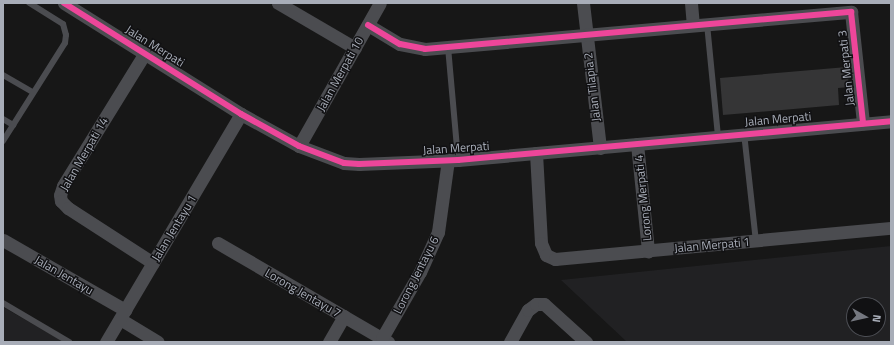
<!DOCTYPE html>
<html>
<head>
<meta charset="utf-8">
<style>
  body { margin:0 }
  #map { position:relative; width:894px; height:345px; overflow:hidden; background:#171717; font-family:"Titillium Web",sans-serif }
  div>[style] { position:absolute }
  [style*='--x'] { left:calc(var(--x)*1px); top:calc(var(--y)*1px); width:calc(var(--w)*1px); rotate:calc(var(--a)*1deg) }
  .built>* { inset:0; background:#212123 }
  .building>* { inset:0; background:#353536 }
  .lane>* { height:6px; margin:-3px; padding:0 3px; transform-origin:3px; border-radius:3px; background:#4b4c50 }
  .street>* { height:13px; margin:-6.5px; padding:0 6.5px; transform-origin:6.5px; border-radius:6.5px; background:#4b4c50 }
  .cycleway>* { height:6px; margin:-3px; padding:0 3px; transform-origin:3px; border-radius:3px; background:#ed469a }
  span { translate:-50% -50%; white-space:nowrap; text-align:center; line-height:1.15; -webkit-text-stroke:3px #111113; paint-order:stroke }
  .street-label { font-size:12px; color:#a8adb8 }
  .frame { position:absolute; inset:0; border:4px solid #a8adb8; pointer-events:none }
  .north { position:absolute; left:846px; top:297px; width:40px; height:40px; box-sizing:border-box; background:#111113; border:1px solid #4d4f55; border-radius:50%; rotate:98deg; font-size:11px; font-weight:700; line-height:16px; text-align:center; color:#a8adb8 }
  .north::after { content:''; display:block; margin:auto; width:14px; height:18px; background:#757880; clip-path:polygon(50% 0,100% 100%,50% 72%,0 100%) }
</style>
</head>
<body>
<div id="map">
  <div class="built">
    <i style="clip-path:polygon(evenodd,891px 246px,891px 342px,627px 342px,561px 280px,891px 246px,854px 305px,878px 305px,878px 329px,854px 329px,854px 305px)"></i>
    <i style="clip-path:polygon(3px 307px,64px 342px,3px 342px)"></i>
  </div>
  <div class="building">
    <i style="clip-path:polygon(847px 67px,849px 87px,838px 88px,839px 105px,723px 115px,720px 78px)"></i>
  </div>
  <div class="lane">
    <i style="--x:707;--y:24;--w:113;--a:84.4"></i>
    <i style="--x:448;--y:47;--w:113;--a:84.9"></i>
    <i style="--x:3;--y:75;--w:34;--a:30"></i>
    <i style="--x:3;--y:119;--w:12;--a:31"></i>
    <i style="--x:744;--y:133;--w:109;--a:83.7"></i>
    <i style="--x:3;--y:141;--w:116;--a:-57.7"></i>
    <i style="--x:65;--y:43;--w:8;--a:-83"></i>
    <i style="--x:66;--y:35;--w:11;--a:-105"></i>
    <i style="--x:63;--y:24;--w:40;--a:-148"></i>
    <i style="--x:3;--y:303;--w:77;--a:30.6"></i>
  </div>
  <div class="street">
    <i style="--x:64;--y:3;--w:209;--a:32.1"></i>
    <i style="--x:241;--y:114;--w:66;--a:28.9"></i>
    <i style="--x:299;--y:146;--w:48;--a:20.7"></i>
    <i style="--x:344;--y:163;--w:15;--a:4"></i>
    <i style="--x:359;--y:164;--w:99;--a:-2.3"></i>
    <i style="--x:458;--y:160;--w:435;--a:-5.1"></i>
    <i style="--x:278;--y:3;--w:89;--a:30.3"></i>
    <i style="--x:583;--y:3;--w:146;--a:83.3"></i>
    <i style="--x:691;--y:3;--w:21;--a:85"></i>
    <i style="--x:368;--y:25;--w:37;--a:31"></i>
    <i style="--x:400;--y:44;--w:25;--a:11"></i>
    <i style="--x:425;--y:49;--w:428;--a:-5"></i>
    <i style="--x:851;--y:12;--w:112;--a:83.8"></i>
    <i style="--x:145;--y:53;--w:156;--a:121.7"></i>
    <i style="--x:63;--y:186;--w:9;--a:108"></i>
    <i style="--x:60;--y:195;--w:6;--a:81"></i>
    <i style="--x:61;--y:201;--w:10;--a:45"></i>
    <i style="--x:68;--y:208;--w:101;--a:32.9"></i>
    <i style="--x:637;--y:144;--w:108;--a:84.1"></i>
    <i style="--x:299;--y:146;--w:164;--a:-60.5"></i>
    <i style="--x:536;--y:153;--w:90;--a:86.8"></i>
    <i style="--x:541;--y:243;--w:13;--a:67"></i>
    <i style="--x:546;--y:255;--w:10;--a:24"></i>
    <i style="--x:555;--y:259;--w:337;--a:-5.3"></i>
    <i style="--x:3;--y:240;--w:141;--a:29.8"></i>
    <i style="--x:218;--y:243;--w:197;--a:30.2"></i>
    <i style="--x:120;--y:319;--w:44;--a:31.2"></i>
    <i style="--x:382;--y:338;--w:76;--a:-60.1"></i>
    <i style="--x:420;--y:272;--w:44;--a:-65.8"></i>
    <i style="--x:438;--y:232;--w:73;--a:-82.1"></i>
    <i style="--x:106;--y:342;--w:265;--a:-59.4"></i>
    <i style="--x:329;--y:342;--w:30;--a:-60"></i>
    <i style="--x:510;--y:342;--w:37;--a:-61"></i>
    <i style="--x:528;--y:310;--w:10;--a:-37"></i>
    <i style="--x:536;--y:304;--w:8;--a:0"></i>
    <i style="--x:544;--y:304;--w:57;--a:42.1"></i>
  </div>
  <div class="cycleway">
    <i style="--x:64;--y:3;--w:209;--a:32.1"></i>
    <i style="--x:241;--y:114;--w:66;--a:28.9"></i>
    <i style="--x:299;--y:146;--w:48;--a:20.7"></i>
    <i style="--x:344;--y:163;--w:15;--a:4"></i>
    <i style="--x:359;--y:164;--w:99;--a:-2.3"></i>
    <i style="--x:458;--y:160;--w:435;--a:-5.1"></i>
    <i style="--x:368;--y:25;--w:37;--a:31"></i>
    <i style="--x:400;--y:44;--w:25;--a:11"></i>
    <i style="--x:425;--y:49;--w:428;--a:-5"></i>
    <i style="--x:851;--y:12;--w:112;--a:83.8"></i>
  </div>
  <div class="street-label">
    <span style="left:155px;top:46px;rotate:32deg">Jalan Merpati</span>
    <span style="left:846px;top:68px;rotate:-96deg">Jalan Merpati 3</span>
    <span style="left:340px;top:74px;rotate:-61deg">Jalan Merpati 10</span>
    <span style="left:592px;top:87px;rotate:-97deg">Jalan Tilapia 2</span>
    <span style="left:778px;top:119px;rotate:-5deg">Jalan Merpati</span>
    <span style="left:456px;top:148px;rotate:-4deg">Jalan Merpati</span>
    <span style="left:84px;top:154px;rotate:-60deg">Jalan Merpati 14</span>
    <span style="left:643px;top:198px;rotate:-96deg">Lorong Merpati 4</span>
    <span style="left:174px;top:228px;rotate:-59deg">Jalan Jentayu 1</span>
    <span style="left:712px;top:245px;rotate:-5deg">Jalan Merpati 1</span>
    <span style="left:64px;top:275px;rotate:30deg">Jalan Jentayu</span>
    <span style="left:416px;top:275px;rotate:-63deg">Lorong Jentayu 6</span>
    <span style="left:303px;top:293px;rotate:30deg">Lorong Jentayu 7</span>
  </div>
  <div class="frame"></div>
  <div class="north">N</div>
</div>
</body>
</html>
